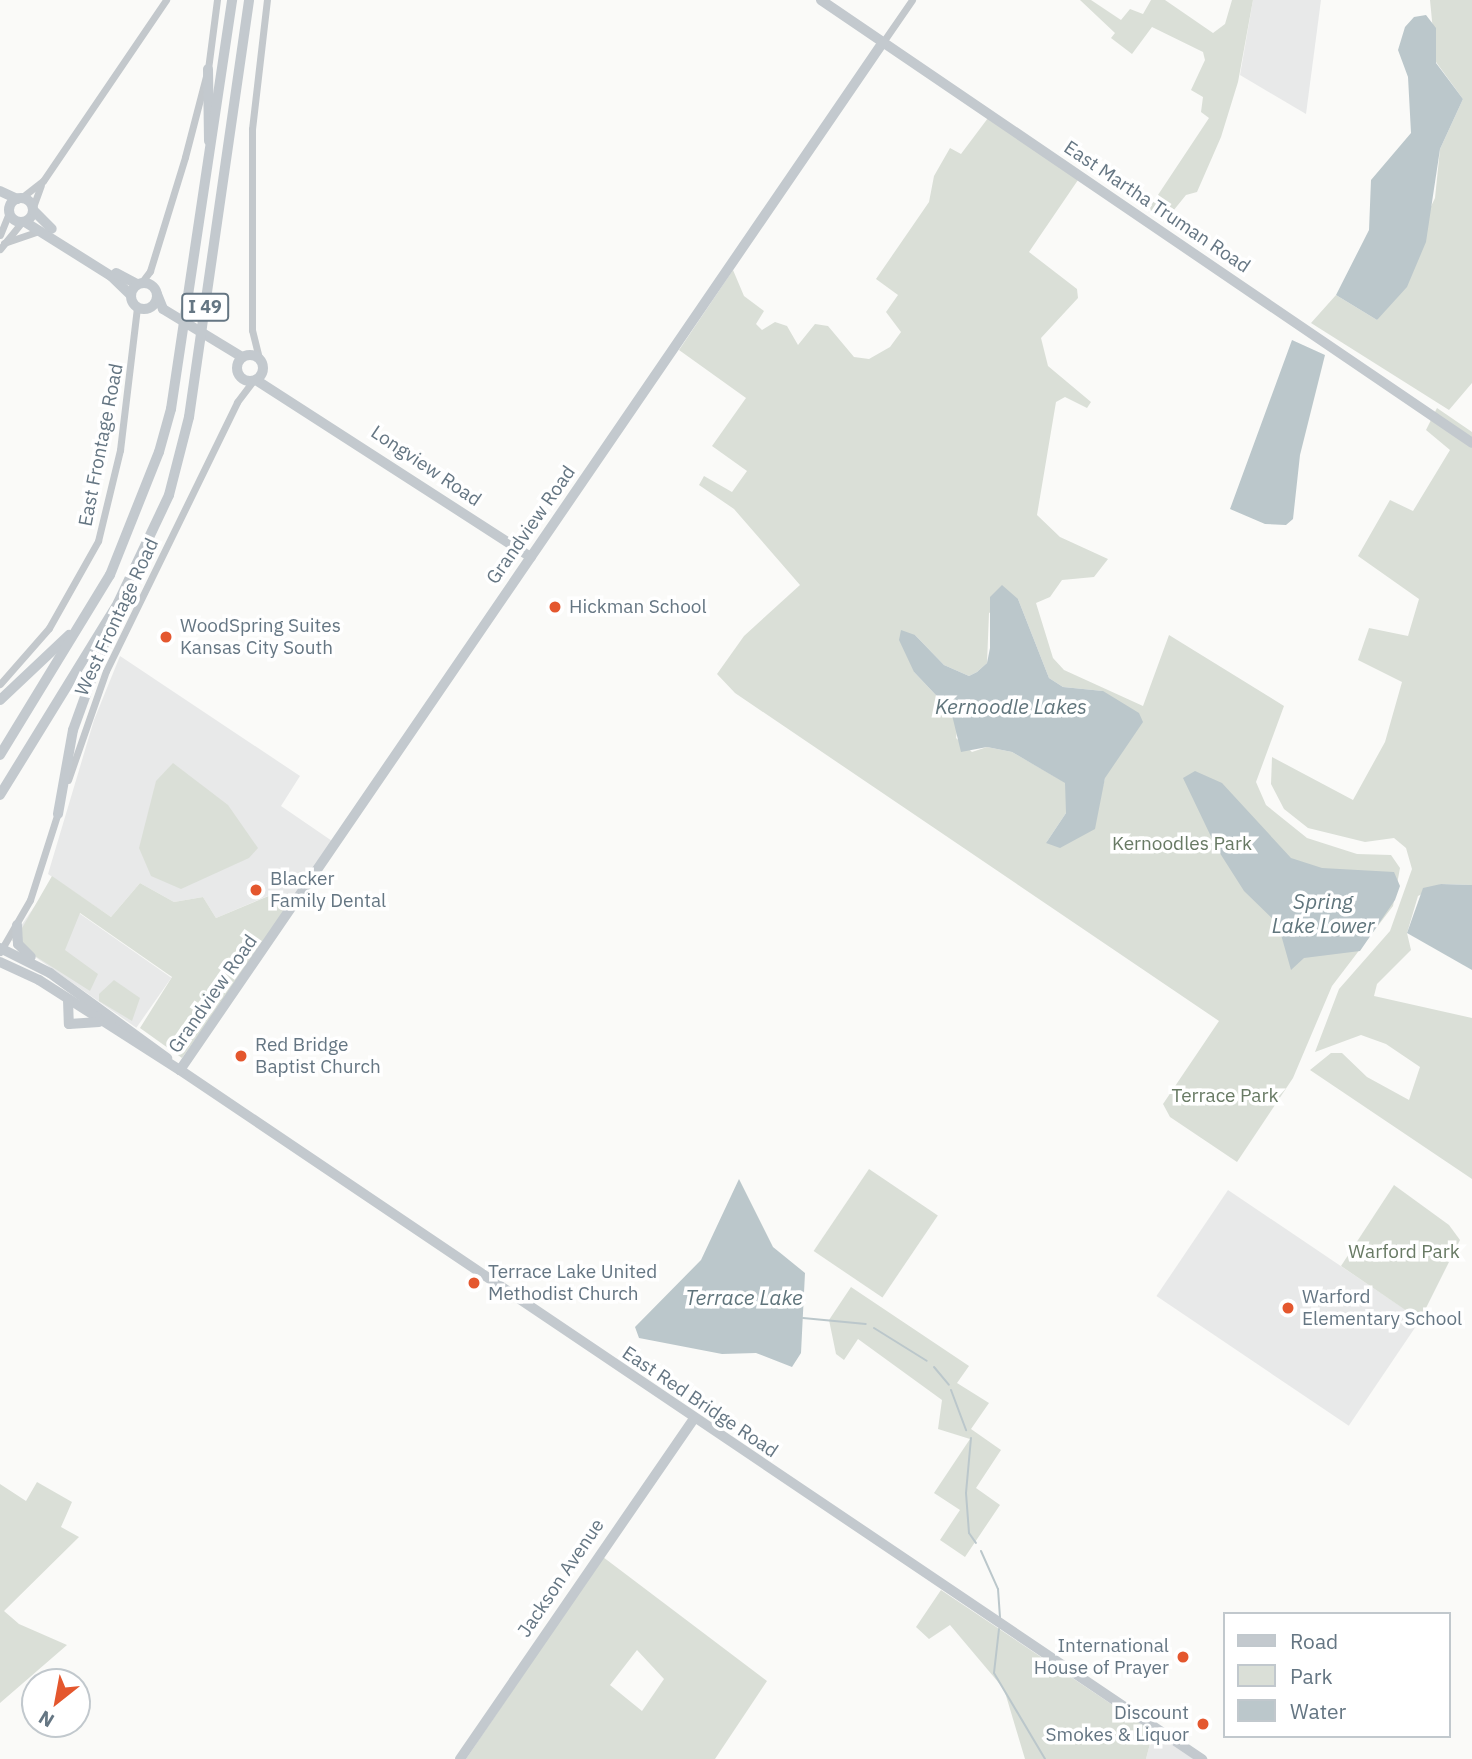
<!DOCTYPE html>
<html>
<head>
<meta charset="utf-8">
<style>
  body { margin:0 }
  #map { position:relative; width:1472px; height:1759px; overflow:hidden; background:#fafaf8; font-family:"IBM Plex Sans",sans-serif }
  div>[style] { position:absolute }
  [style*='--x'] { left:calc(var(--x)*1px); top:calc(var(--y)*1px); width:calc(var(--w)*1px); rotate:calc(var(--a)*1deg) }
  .built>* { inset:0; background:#e8e9e9; transform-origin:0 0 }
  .green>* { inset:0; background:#dadfd7; transform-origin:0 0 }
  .water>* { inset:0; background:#bbc7cb }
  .stream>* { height:2px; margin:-1px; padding:0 1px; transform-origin:1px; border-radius:1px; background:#bbc7cb }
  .minor>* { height:7px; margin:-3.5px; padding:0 3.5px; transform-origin:3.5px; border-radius:3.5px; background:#c3c8cc }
  .major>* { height:10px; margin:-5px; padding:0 5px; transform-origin:5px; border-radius:5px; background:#c3c9ce }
  .major>.ring { margin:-5px; padding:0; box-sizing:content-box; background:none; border:10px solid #c3c9ce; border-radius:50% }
  .highway>* { height:10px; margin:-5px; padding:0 5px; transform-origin:5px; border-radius:5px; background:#c3c9ce }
  .dots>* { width:19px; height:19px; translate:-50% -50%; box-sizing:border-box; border:4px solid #fff; border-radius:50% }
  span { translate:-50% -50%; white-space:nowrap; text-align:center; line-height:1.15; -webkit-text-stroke:7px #fff; paint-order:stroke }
  .shield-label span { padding:2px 5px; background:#fff; border:2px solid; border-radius:5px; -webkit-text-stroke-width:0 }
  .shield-label { font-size:18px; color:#657683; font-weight:700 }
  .street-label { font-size:19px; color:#657683 }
  .poi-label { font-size:19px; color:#657683 }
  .left { translate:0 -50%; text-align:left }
  .right { translate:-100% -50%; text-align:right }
  .park-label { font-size:19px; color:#687a64 }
  .water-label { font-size:21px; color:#60757c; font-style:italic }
  .legend { position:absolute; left:1223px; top:1612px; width:228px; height:126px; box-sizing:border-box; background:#fff; border:2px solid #c1c8cd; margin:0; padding:9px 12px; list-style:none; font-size:21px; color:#657683 }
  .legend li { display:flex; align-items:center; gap:14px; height:35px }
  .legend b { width:35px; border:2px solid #c1c8cd }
  .north { position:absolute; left:21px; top:1668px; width:70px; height:70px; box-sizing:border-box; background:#fff; border:2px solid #c1c8cd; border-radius:50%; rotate:211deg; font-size:19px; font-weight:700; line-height:28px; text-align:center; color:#657683 }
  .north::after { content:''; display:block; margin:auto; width:24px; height:32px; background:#e4572e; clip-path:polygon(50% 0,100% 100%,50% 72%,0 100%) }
</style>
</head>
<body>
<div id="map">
  <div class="built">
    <i style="clip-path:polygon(1253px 0,1321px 0,1306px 114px,1240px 75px)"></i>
    <i style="clip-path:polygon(120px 656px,300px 776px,281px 806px,335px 843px,290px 907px,270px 895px,216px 918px,203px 897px,174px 902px,140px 883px,111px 917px,48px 874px,94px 720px)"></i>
    <i style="left:46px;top:890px;width:153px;height:61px;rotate:35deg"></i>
    <i style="left:1228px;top:1190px;width:232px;height:128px;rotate:34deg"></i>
    <i style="clip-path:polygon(1153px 1732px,1193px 1759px,1146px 1759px)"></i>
  </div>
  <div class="green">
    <i style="clip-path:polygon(1080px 0,1091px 0,1121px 20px,1130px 9px,1143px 14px,1151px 0,1165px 0,1213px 33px,1225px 24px,1232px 0,1253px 0,1238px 82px,1221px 137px,1197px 192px,1186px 195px,1165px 221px,1148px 210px,1209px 118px,1201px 112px,1203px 97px,1191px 90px,1205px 60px,1203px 52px,1152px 27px,1132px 54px,1111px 38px,1115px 33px)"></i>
    <i style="clip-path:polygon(1430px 0,1472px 0,1472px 383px,1449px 410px,1311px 323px,1336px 295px,1377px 320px,1435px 198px,1440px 149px,1463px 99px,1436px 62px)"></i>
    <i style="clip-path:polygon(evenodd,988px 118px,1078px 180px,1029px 252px,1077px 289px,1078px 298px,1041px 338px,1048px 366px,1091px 402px,1087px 408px,1065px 397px,1056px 402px,1037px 515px,1060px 537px,1108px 559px,1094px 577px,1062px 580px,1050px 597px,1036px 603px,1053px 658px,1064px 670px,1143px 706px,1169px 635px,1284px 706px,1256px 782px,1266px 805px,1307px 838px,1357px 854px,1391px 855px,1400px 868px,1393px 906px,1332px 986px,1293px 1078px,1237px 1162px,1170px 1117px,1163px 1104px,1219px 1021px,735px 693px,717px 674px,744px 636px,800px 585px,734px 509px,699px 485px,704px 476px,732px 492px,747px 471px,712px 446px,746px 398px,679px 350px,733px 270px,744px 296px,764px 311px,756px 324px,762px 330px,775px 322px,787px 326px,798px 345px,815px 324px,828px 326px,854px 357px,869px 359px,890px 347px,901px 332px,886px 312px,898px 295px,876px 279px,929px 202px,934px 176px,950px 148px,961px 154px,988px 118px,1018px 599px,1049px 678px,1063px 687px,1103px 691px,1105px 778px,1101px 793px,1046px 843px,1066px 813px,1066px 783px,1012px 752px,987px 747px,972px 752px,956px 738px,958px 725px,951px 711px,914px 672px,913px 660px,915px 635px,944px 665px,969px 676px,977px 672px,987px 663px,989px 613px,1018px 599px)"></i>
    <i style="clip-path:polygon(1437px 408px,1472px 432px,1472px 885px,1441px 884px,1418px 896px,1407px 933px,1411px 950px,1377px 984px,1374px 996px,1472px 1018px,1472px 1179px,1310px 1070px,1331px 1053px,1342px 1053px,1367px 1077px,1409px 1100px,1420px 1067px,1386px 1044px,1361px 1035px,1315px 1052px,1339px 989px,1390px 931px,1412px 869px,1406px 848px,1394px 838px,1365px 842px,1308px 828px,1284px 809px,1271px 784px,1272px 757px,1353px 800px,1385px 742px,1402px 682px,1358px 660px,1369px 628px,1408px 636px,1419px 599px,1358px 556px,1390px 500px,1413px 511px,1450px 450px,1426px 430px)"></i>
    <i style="clip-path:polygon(173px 763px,228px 805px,258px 848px,249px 858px,181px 889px,151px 876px,139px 848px,156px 781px)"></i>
    <i style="clip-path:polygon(52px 876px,111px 917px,140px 883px,174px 902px,203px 897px,216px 918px,271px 895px,290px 907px,182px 1058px,140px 1028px,172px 977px,80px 913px,65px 950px,98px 974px,90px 991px,24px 949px,18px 935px)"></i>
    <i style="clip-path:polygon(114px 980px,140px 998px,132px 1021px,99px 1001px,99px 994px)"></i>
    <i style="left:869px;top:1169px;width:83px;height:99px;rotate:34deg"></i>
    <i style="clip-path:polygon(1394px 1185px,1449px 1225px,1460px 1240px,1420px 1320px,1341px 1266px)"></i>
    <i style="clip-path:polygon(851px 1287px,969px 1366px,957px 1383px,989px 1403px,971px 1429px,1001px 1450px,976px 1488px,1000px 1505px,965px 1557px,940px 1540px,960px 1510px,934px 1493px,970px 1439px,938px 1429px,942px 1400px,858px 1339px,844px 1360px,836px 1354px,829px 1320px)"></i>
    <i style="clip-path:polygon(37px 1482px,72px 1502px,61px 1527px,79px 1537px,4px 1611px,19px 1624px,67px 1645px,0 1703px,0 1484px,26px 1501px)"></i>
    <i style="clip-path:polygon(evenodd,603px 1557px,767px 1681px,715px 1759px,466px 1759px,603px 1557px,637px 1650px,664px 1679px,642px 1711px,610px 1685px,637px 1650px)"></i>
    <i style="clip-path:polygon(941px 1590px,1153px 1732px,1146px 1759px,1025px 1759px,1004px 1689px,950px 1625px,929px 1639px,916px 1627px)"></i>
  </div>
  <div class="water">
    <i style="clip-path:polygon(1426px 15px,1436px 28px,1436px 63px,1463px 99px,1440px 149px,1426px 242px,1407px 287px,1377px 320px,1336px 295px,1369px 230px,1371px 180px,1411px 133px,1408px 77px,1398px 50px,1405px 27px,1414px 17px)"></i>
    <i style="clip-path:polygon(1292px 340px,1325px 355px,1300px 455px,1293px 519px,1286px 525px,1265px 524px,1230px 509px)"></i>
    <i style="clip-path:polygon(1002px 585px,1018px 599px,1049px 678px,1063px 687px,1103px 691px,1139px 713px,1143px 722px,1105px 778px,1095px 829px,1060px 848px,1046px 843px,1066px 813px,1065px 783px,1012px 752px,987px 747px,961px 752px,951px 711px,914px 672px,899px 640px,901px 630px,915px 635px,944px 665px,969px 676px,977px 672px,987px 663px,990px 648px,990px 597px)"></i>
    <i style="clip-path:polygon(1195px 771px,1222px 783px,1291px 858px,1322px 868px,1394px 872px,1400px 886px,1395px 900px,1360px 951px,1304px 958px,1291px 970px,1278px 924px,1244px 891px,1216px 847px,1183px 778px)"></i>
    <i style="clip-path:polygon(1441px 884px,1472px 885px,1472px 970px,1407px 933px,1423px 888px)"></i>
    <i style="clip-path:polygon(739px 1179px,773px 1247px,805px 1273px,801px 1353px,792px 1367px,756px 1353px,722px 1354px,639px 1338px,635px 1327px,701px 1260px)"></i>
  </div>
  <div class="stream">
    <i style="--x:803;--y:1318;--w:63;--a:5.4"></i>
    <i style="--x:874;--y:1328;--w:62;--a:31.9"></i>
    <i style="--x:934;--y:1367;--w:23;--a:50"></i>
    <i style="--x:951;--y:1390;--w:43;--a:69.4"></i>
    <i style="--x:971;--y:1438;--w:55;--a:95.2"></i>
    <i style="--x:966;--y:1493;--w:40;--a:85.7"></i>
    <i style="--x:969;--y:1533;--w:12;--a:55"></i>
    <i style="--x:981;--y:1551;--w:42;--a:65.9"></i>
    <i style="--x:998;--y:1589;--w:30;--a:86"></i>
    <i style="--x:999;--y:1629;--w:44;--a:96.5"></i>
    <i style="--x:994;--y:1673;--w:100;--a:59.3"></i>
  </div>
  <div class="minor">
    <i style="--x:883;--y:42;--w:51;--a:-55.4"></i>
    <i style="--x:21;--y:198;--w:28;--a:-38"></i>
    <i style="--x:43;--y:181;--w:219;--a:-55.8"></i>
    <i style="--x:33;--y:207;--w:23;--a:-70"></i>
    <i style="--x:0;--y:235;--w:24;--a:-68"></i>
    <i style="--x:4;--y:243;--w:37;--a:-19"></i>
    <i style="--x:0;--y:249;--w:33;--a:-51"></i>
    <i style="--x:141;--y:283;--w:15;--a:-53"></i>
    <i style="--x:150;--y:271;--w:119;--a:-72.9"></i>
    <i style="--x:185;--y:157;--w:91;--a:-75.4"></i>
    <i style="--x:208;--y:69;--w:70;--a:-82.6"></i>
    <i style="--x:259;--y:358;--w:29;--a:-104"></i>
    <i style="--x:252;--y:330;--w:201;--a:-90"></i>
    <i style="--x:252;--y:129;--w:130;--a:-83.4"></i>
    <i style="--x:0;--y:684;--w:74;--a:-48.8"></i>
    <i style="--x:49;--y:628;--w:100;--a:-60.6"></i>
    <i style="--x:98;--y:541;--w:94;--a:-76.4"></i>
    <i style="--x:120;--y:450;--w:144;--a:-83.2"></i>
    <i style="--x:68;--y:780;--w:115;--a:-70.8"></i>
    <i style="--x:106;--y:671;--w:299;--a:-64"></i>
    <i style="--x:237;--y:402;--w:25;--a:-53"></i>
    <i style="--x:0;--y:952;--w:60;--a:-60"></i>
    <i style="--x:30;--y:900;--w:92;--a:-72.3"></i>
  </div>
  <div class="major">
    <i style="--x:821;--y:0;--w:787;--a:34.23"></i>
    <i style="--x:0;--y:191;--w:19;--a:25"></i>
    <i class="ring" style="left:9px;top:198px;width:14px;height:14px"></i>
    <i style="--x:34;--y:211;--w:25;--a:45"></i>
    <i style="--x:25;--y:222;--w:102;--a:32.1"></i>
    <i style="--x:111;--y:276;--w:28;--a:44"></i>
    <i style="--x:116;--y:273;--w:24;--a:28"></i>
    <i class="ring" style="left:131px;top:283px;width:16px;height:16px"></i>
    <i style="--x:157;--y:294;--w:16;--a:68"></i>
    <i style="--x:163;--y:309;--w:92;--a:31.3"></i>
    <i class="ring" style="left:237px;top:355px;width:16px;height:16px"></i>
    <i style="--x:256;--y:380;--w:327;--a:32.8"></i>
    <i style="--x:17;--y:925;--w:19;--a:87"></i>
    <i style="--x:18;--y:944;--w:18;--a:45"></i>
    <i style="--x:0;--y:948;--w:56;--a:26.6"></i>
    <i style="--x:50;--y:973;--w:145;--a:36"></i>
    <i style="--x:0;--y:962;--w:43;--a:24.8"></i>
    <i style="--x:39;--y:980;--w:167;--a:32.6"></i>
    <i style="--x:180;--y:1070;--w:1233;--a:33.99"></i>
    <i style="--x:68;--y:1000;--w:24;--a:88"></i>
    <i style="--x:69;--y:1024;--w:30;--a:-4"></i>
    <i style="--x:180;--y:1070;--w:1245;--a:-55.63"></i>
    <i style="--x:460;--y:1759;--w:414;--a:-55.5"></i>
  </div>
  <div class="highway">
    <i style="--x:208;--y:69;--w:72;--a:89.2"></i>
    <i style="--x:0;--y:700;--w:95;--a:-43.3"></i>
    <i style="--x:0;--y:755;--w:211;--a:-58.6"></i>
    <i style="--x:110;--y:575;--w:132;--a:-68.3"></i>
    <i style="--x:159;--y:452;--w:45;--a:-74.4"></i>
    <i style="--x:171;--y:409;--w:414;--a:-81.5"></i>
    <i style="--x:0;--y:795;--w:225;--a:-58.4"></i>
    <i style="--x:118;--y:603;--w:119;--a:-64.7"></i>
    <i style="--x:169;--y:495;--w:81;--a:-75.6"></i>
    <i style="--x:189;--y:417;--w:421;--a:-81.8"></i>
    <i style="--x:58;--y:814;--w:85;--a:-79.9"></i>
    <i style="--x:73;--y:730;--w:112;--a:-70.1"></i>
  </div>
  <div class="dots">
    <i style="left:555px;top:607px;background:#e4572e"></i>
    <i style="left:166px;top:637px;background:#e4572e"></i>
    <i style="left:256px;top:890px;background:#e4572e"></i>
    <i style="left:241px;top:1056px;background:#e4572e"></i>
    <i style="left:474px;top:1283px;background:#e4572e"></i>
    <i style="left:1288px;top:1308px;background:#e4572e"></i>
    <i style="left:1183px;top:1657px;background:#e4572e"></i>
    <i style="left:1203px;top:1724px;background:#e4572e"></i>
  </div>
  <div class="shield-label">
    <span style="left:205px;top:307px">I 49</span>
  </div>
  <div class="street-label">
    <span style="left:1157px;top:207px;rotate:34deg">East Martha Truman Road</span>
    <span style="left:101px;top:445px;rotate:-79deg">East Frontage Road</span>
    <span style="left:426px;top:466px;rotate:34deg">Longview Road</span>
    <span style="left:531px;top:525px;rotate:-55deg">Grandview Road</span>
    <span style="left:117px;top:617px;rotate:-65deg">West Frontage Road</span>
    <span style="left:213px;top:994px;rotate:-55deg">Grandview Road</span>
    <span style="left:700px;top:1402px;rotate:34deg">East Red Bridge Road</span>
    <span style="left:561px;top:1578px;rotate:-56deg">Jackson Avenue</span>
  </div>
  <div class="poi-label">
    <span class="left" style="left:569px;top:607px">Hickman School</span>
    <span class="left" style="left:180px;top:637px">WoodSpring Suites<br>Kansas City South</span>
    <span class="left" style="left:270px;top:890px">Blacker<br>Family Dental</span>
    <span class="left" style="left:255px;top:1056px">Red Bridge<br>Baptist Church</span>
    <span class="left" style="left:488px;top:1283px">Terrace Lake United<br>Methodist Church</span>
    <span class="left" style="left:1302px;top:1308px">Warford<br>Elementary School</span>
    <span class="right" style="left:1169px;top:1657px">International<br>House of Prayer</span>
    <span class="right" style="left:1189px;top:1724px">Discount<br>Smokes &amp; Liquor</span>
  </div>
  <div class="park-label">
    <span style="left:1182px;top:844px">Kernoodles Park</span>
    <span style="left:1225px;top:1096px">Terrace Park</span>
    <span style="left:1404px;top:1252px">Warford Park</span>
  </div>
  <div class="water-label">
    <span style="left:1011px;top:706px">Kernoodle Lakes</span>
    <span style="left:1323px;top:913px">Spring<br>Lake Lower</span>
    <span style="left:744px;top:1297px">Terrace Lake</span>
  </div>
  <ul class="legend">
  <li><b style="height:9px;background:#c3c9ce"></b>Road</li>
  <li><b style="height:19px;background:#dadfd7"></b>Park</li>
  <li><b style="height:19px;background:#bbc7cb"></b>Water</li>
  </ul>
  <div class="north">N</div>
</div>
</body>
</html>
